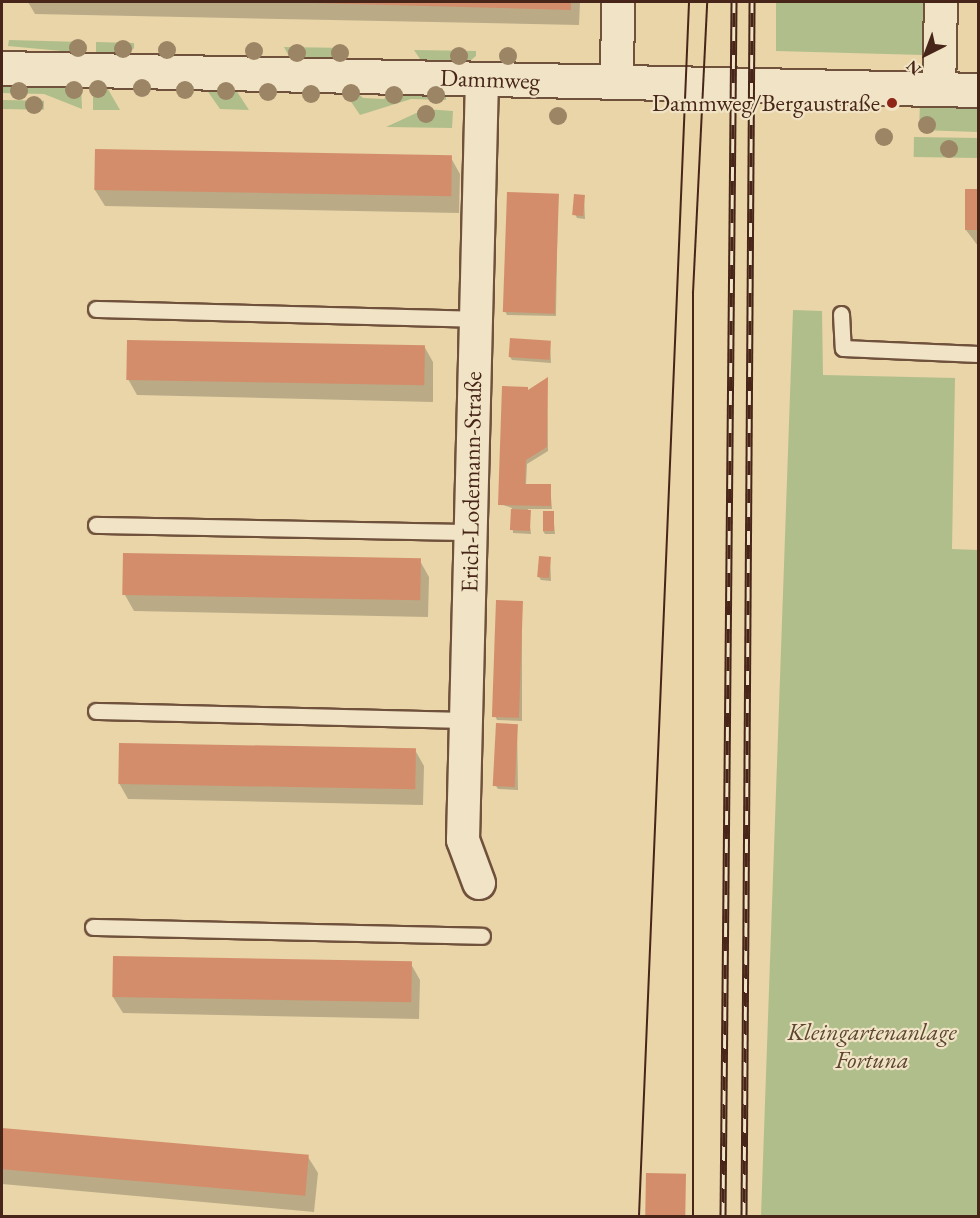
<!DOCTYPE html>
<html>
<head>
<meta charset="utf-8">
<style>
  body { margin:0 }
  #map { position:relative; width:980px; height:1218px; overflow:hidden; background:#e9d5a8; font-family:"EB Garamond",serif }
  div>[style] { position:absolute }
  [style*='--x'] { left:calc(var(--x)*1px); top:calc(var(--y)*1px); width:calc(var(--w)*1px); rotate:calc(var(--a)*1deg) }
  .green>* { inset:0; background:#b0be8c; transform-origin:0 0 }
  .shadow>* { inset:0; background:#0003; transform-origin:0 0 }
  .building>* { inset:0; background:#d48d6b; transform-origin:0 0 }
  .roads { filter:drop-shadow(2px 0 #70513c) drop-shadow(-2px 0 #70513c) drop-shadow(0 2px #70513c) drop-shadow(0 -2px #70513c) }
  .lane>* { height:15px; margin:-7.5px; padding:0 7.5px; transform-origin:7.5px; border-radius:7.5px; background:#f1e4c6 }
  .street>* { height:32px; margin:-16px; padding:0 16px; transform-origin:16px; border-radius:16px; background:#f1e4c6 }
  .secondary>* { height:33px; margin:-16.5px; padding:0 16.5px; transform-origin:16.5px; border-radius:16.5px; background:#f1e4c6 }
  .tram>* { height:1.5px; margin:-0.75px; padding:0 0.75px; transform-origin:0.75px; border-radius:0.75px; background:#472518 }
  .rail>* { height:7px; margin-top:-3.5px; transform-origin:0; background:repeating-linear-gradient(90deg,#f1e4c6 0 14px,#472518 0 28px); box-sizing:border-box; border-block:2px solid #472518 }
  .trees>* { width:18px; height:18px; margin:-9px; border-radius:50%; background:#9b8565 }
  .dots>* { width:16px; height:16px; translate:-50% -50%; box-sizing:border-box; border:3px solid #f1e4c6; border-radius:50% }
  span { translate:-50% -50%; white-space:nowrap; text-align:center; line-height:1.15; -webkit-text-stroke:4.5px #f1e4c6; paint-order:stroke }
  .street-label { font-size:24px; color:#472518 }
  .poi-label { font-size:24px; color:#472518 }
  .right { translate:-100% -50%; text-align:right }
  .park-label { font-size:24px; color:#5c442f; font-style:italic }
  .frame { position:absolute; inset:0; border:3px solid #472518; pointer-events:none }
  .north { position:absolute; left:896px; top:24px; width:60px; height:60px; -webkit-text-stroke:4px #f1e4c6; paint-order:stroke; rotate:222deg; font-size:16px; font-weight:700; line-height:24px; text-align:center; color:#472518 }
  .north::after { content:''; display:block; margin:auto; width:21px; height:27px; background:#472518; clip-path:polygon(50% 0,100% 100%,50% 72%,0 100%) }
</style>
</head>
<body>
<div id="map">
  <div class="green">
    <i style="clip-path:polygon(776px 2px,926px 2px,925px 50px,923px 55px,776px 51px)"></i>
    <i style="clip-path:polygon(9px 40px,83px 42px,83px 53px,8px 46px)"></i>
    <i style="clip-path:polygon(96px 42px,134px 43px,134px 48px,127px 56px,96px 54px)"></i>
    <i style="clip-path:polygon(284px 47px,348px 48px,341px 61px,291px 60px)"></i>
    <i style="clip-path:polygon(414px 50px,476px 51px,476px 56px,466px 64px,422px 62px)"></i>
    <i style="clip-path:polygon(81px 84px,82px 109px,44px 94px,2px 93px,2px 85px)"></i>
    <i style="clip-path:polygon(93px 84px,105px 84px,120px 110px,93px 110px)"></i>
    <i style="clip-path:polygon(204px 86px,234px 87px,249px 110px,220px 109px)"></i>
    <i style="clip-path:polygon(343px 90px,354px 90px,363px 98px,384px 99px,392px 91px,446px 92px,446px 100px,411px 99px,360px 115px)"></i>
    <i style="left:2px;top:100px;width:42px;height:9px;rotate:1deg"></i>
    <i style="left:920px;top:103px;width:58px;height:27px;rotate:2deg"></i>
    <i style="clip-path:polygon(425px 109px,453px 111px,452px 128px,386px 127px)"></i>
    <i style="left:914px;top:137px;width:64px;height:20px;rotate:1deg"></i>
    <i style="clip-path:polygon(793px 310px,822px 311px,823px 375px,955px 378px,952px 549px,978px 550px,978px 1216px,761px 1216px)"></i>
  </div>
  <div class="shadow">
    <i style="clip-path:polygon(28px 2px,580px 2px,579px 25px,35px 14px)"></i>
    <i style="clip-path:polygon(451px 158px,460px 174px,459px 213px,105px 206px,95px 190px)"></i>
    <i style="clip-path:polygon(967px 190px,978px 190px,978px 246px,966px 230px)"></i>
    <i style="clip-path:polygon(558px 195px,556px 316px,507px 315px,505px 311px)"></i>
    <i style="clip-path:polygon(584px 197px,585px 219px,577px 218px,575px 214px)"></i>
    <i style="clip-path:polygon(550px 342px,551px 363px,512px 360px,510px 357px)"></i>
    <i style="clip-path:polygon(424px 346px,433px 362px,433px 402px,137px 395px,128px 379px)"></i>
    <i style="clip-path:polygon(547px 379px,548px 451px,527px 464px,526px 485px,550px 486px,552px 509px,528px 509px,531px 534px,513px 533px,512px 508px,500px 504px,527px 388px,529px 391px)"></i>
    <i style="clip-path:polygon(553px 513px,555px 534px,545px 534px,543px 531px)"></i>
    <i style="clip-path:polygon(550px 558px,551px 581px,541px 580px,539px 577px)"></i>
    <i style="clip-path:polygon(420px 561px,429px 577px,428px 617px,134px 611px,125px 595px)"></i>
    <i style="clip-path:polygon(522px 602px,522px 721px,497px 720px,495px 716px)"></i>
    <i style="clip-path:polygon(517px 725px,518px 790px,498px 789px,496px 786px)"></i>
    <i style="clip-path:polygon(415px 750px,424px 766px,423px 805px,128px 799px,119px 783px)"></i>
    <i style="clip-path:polygon(411px 964px,420px 980px,419px 1019px,123px 1013px,113px 997px)"></i>
    <i style="clip-path:polygon(2px 1130px,308px 1157px,318px 1173px,314px 1212px,2px 1184px)"></i>
    <i style="left:648px;top:1175px;width:37px;height:41px"></i>
  </div>
  <div class="building">
    <i style="clip-path:polygon(277px 2px,571px 2px,571px 10px)"></i>
    <i style="left:95px;top:149px;width:357px;height:41px;rotate:1deg"></i>
    <i style="left:965px;top:189px;width:13px;height:41px"></i>
    <i style="left:507px;top:192px;width:52px;height:120px;rotate:2deg"></i>
    <i style="left:574px;top:194px;width:11px;height:21px;rotate:5deg"></i>
    <i style="left:510px;top:338px;width:41px;height:19px;rotate:4deg"></i>
    <i style="left:127px;top:340px;width:298px;height:40px;rotate:1deg"></i>
    <i style="clip-path:polygon(548px 377px,547px 447px,526px 460px,525px 484px,551px 484px,551px 506px,498px 505px,502px 386px,528px 387px,528px 390px)"></i>
    <i style="left:511px;top:509px;width:20px;height:21px;rotate:3deg"></i>
    <i style="left:543px;top:511px;width:11px;height:20px"></i>
    <i style="left:123px;top:553px;width:298px;height:42px;rotate:1deg"></i>
    <i style="left:539px;top:556px;width:12px;height:21px;rotate:5deg"></i>
    <i style="left:496px;top:600px;width:27px;height:117px;rotate:2deg"></i>
    <i style="left:496px;top:723px;width:22px;height:63px;rotate:3deg"></i>
    <i style="left:119px;top:743px;width:297px;height:41px;rotate:1deg"></i>
    <i style="left:113px;top:956px;width:299px;height:41px;rotate:1deg"></i>
    <i style="left:2px;top:1128px;width:308px;height:41px;rotate:5deg"></i>
    <i style="left:646px;top:1173px;width:40px;height:43px;rotate:1deg"></i>
  </div>
  <div class="roads">
    <div class="lane">
      <i style="--x:96;--y:309;--w:379;--a:1.5"></i>
      <i style="--x:841;--y:314;--w:34;--a:87"></i>
      <i style="--x:843;--y:348;--w:135;--a:2.5"></i>
      <i style="--x:96;--y:525;--w:373;--a:1.1"></i>
      <i style="--x:96;--y:711;--w:371;--a:1.4"></i>
      <i style="--x:93;--y:927;--w:389;--a:1.3"></i>
    </div>
    <div class="street">
      <i style="--x:617;--y:83;--w:81;--a:-89.3"></i>
      <i style="--x:939;--y:90;--w:88;--a:-88.7"></i>
      <i style="--x:479;--y:883;--w:46;--a:-110.4"></i>
      <i style="--x:463;--y:840;--w:761;--a:-88.57"></i>
    </div>
    <div class="secondary">
      <i style="--x:2;--y:68;--w:976;--a:1.29"></i>
    </div>
  </div>
  <div class="tram">
    <i style="--x:639;--y:1216;--w:1215;--a:-87.64"></i>
    <i style="--x:693;--y:1216;--w:923;--a:-90"></i>
    <i style="--x:693;--y:293;--w:291;--a:-87.2"></i>
  </div>
  <div class="rail">
    <i style="--x:723;--y:1216;--w:1214;--a:-89.48"></i>
    <i style="--x:744;--y:1216;--w:1214;--a:-89.62"></i>
  </div>
  <div class="trees">
    <i style="left:78px;top:48px"></i>
    <i style="left:123px;top:49px"></i>
    <i style="left:167px;top:50px"></i>
    <i style="left:254px;top:51px"></i>
    <i style="left:297px;top:53px"></i>
    <i style="left:340px;top:53px"></i>
    <i style="left:459px;top:56px"></i>
    <i style="left:508px;top:56px"></i>
    <i style="left:142px;top:88px"></i>
    <i style="left:98px;top:89px"></i>
    <i style="left:74px;top:90px"></i>
    <i style="left:185px;top:90px"></i>
    <i style="left:19px;top:91px"></i>
    <i style="left:226px;top:91px"></i>
    <i style="left:268px;top:92px"></i>
    <i style="left:351px;top:93px"></i>
    <i style="left:311px;top:94px"></i>
    <i style="left:394px;top:95px"></i>
    <i style="left:436px;top:95px"></i>
    <i style="left:34px;top:105px"></i>
    <i style="left:426px;top:114px"></i>
    <i style="left:558px;top:116px"></i>
    <i style="left:927px;top:125px"></i>
    <i style="left:884px;top:137px"></i>
    <i style="left:949px;top:149px"></i>
  </div>
  <div class="dots">
    <i style="left:892px;top:103px;background:#8f2418"></i>
  </div>
  <div class="street-label">
    <span style="left:490px;top:79px;rotate:2deg">Dammweg</span>
    <span style="left:471px;top:482px;rotate:-89deg">Erich-Lodemann-Straße</span>
  </div>
  <div class="poi-label">
    <span class="right" style="left:880px;top:103px">Dammweg/Bergaustraße</span>
  </div>
  <div class="park-label">
    <span style="left:872px;top:1046px">Kleingartenanlage<br>Fortuna</span>
  </div>
  <div class="frame"></div>
  <div class="north">N</div>
</div>
</body>
</html>
